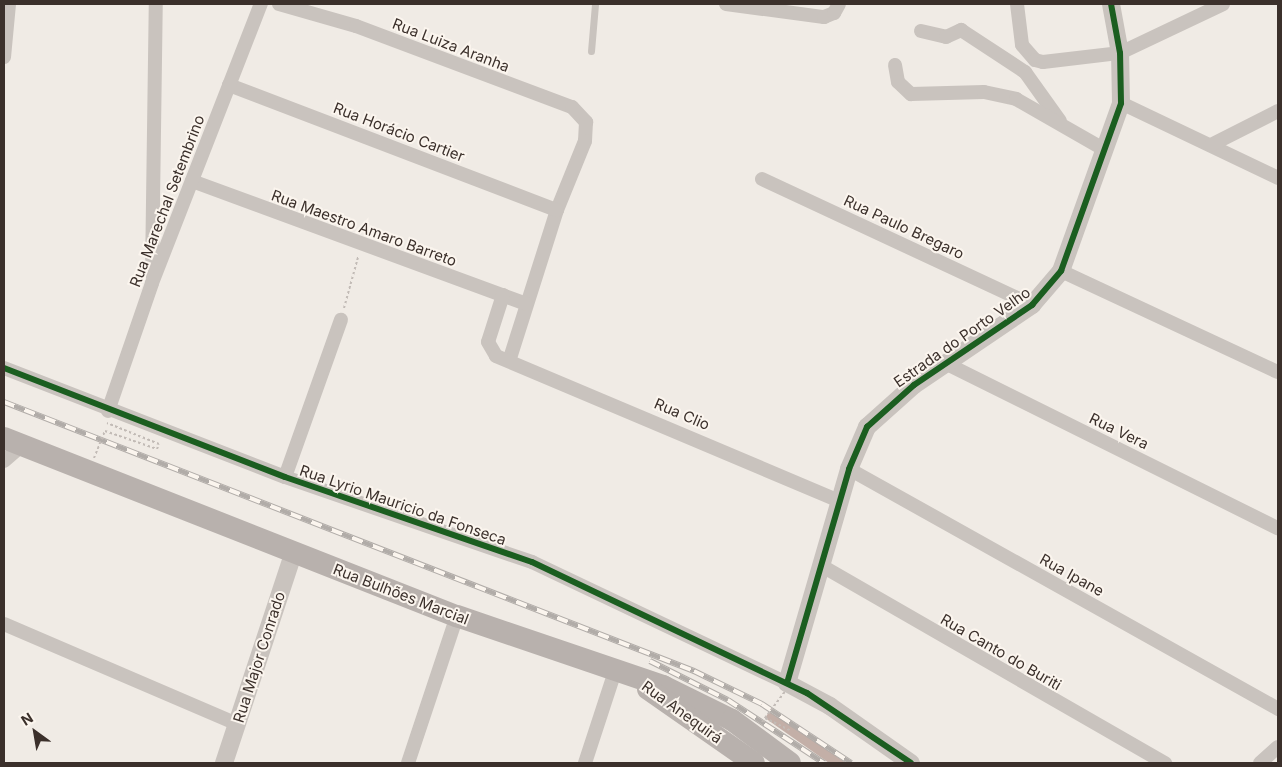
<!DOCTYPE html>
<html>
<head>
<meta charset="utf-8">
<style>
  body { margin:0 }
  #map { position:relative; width:1282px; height:767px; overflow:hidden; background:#f0ebe5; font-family:Inter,sans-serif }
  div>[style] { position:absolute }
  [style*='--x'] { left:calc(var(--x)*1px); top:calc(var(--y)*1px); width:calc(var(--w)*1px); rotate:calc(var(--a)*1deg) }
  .building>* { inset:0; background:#c3afa7 }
  .path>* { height:2px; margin-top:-1px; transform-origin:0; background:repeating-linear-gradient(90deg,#c2bbb6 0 2.5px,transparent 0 5px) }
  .service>* { height:7px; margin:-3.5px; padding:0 3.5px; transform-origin:3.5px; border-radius:3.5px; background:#c9c3be }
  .minor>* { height:14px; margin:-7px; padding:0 7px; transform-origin:7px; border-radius:7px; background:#c9c3be }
  .tertiary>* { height:18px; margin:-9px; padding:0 9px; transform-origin:9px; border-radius:9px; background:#c9c3be }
  .primary>* { height:22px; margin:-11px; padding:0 11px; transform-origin:11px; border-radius:11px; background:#b8b1ad }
  .rail>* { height:5.5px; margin-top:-2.75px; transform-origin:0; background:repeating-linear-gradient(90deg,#fbf5ee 0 11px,#b1aca8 0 22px); box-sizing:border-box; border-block:1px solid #b1aca8 }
  .path-bridge>* { height:2px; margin-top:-1px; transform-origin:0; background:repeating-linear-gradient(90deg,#c2bbb6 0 2.5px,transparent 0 5px) }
  .cycleway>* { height:6px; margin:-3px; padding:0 3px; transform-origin:3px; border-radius:3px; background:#1b5e20 }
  span { translate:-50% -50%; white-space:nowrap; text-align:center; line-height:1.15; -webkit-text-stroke:4px #fbf5ee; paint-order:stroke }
  .street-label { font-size:15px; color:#3b302b }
  .frame { position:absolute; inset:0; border:5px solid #3b302b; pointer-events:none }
  .north { position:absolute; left:10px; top:707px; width:50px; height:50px; -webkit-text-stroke:4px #fbf5ee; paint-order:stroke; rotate:328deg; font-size:14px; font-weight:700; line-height:20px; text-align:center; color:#3b302b }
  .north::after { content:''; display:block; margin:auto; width:18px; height:22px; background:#3b302b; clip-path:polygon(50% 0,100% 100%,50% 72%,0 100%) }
</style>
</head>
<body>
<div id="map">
  <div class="building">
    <i style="clip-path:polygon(769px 712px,793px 726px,846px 763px,829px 763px,765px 718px)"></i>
  </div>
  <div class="path">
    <i style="--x:344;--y:308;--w:53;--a:-74.6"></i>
    <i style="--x:105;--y:431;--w:55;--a:19.1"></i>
    <i style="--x:157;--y:449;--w:5;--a:-68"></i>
    <i style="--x:159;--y:444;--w:56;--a:-158"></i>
    <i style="--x:765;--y:718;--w:28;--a:26"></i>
  </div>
  <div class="service">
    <i style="--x:591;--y:51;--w:47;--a:-85.1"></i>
  </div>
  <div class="minor">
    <i style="--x:279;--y:4;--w:80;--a:15.9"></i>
    <i style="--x:356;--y:26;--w:231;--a:20.6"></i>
    <i style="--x:572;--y:107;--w:21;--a:47"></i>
    <i style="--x:586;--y:122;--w:19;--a:93"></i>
    <i style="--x:585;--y:141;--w:74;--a:112.1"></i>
    <i style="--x:557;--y:210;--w:158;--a:107.6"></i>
    <i style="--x:726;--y:4;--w:99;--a:7.6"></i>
    <i style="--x:824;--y:17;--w:11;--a:-22"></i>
    <i style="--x:834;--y:13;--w:10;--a:-61"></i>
    <i style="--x:1017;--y:4;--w:41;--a:83"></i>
    <i style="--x:1022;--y:45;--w:20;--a:49"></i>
    <i style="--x:1035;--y:60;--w:8;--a:14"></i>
    <i style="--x:1043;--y:62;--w:78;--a:-6.7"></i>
    <i style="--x:1120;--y:53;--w:114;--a:-25.4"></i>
    <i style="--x:921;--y:31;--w:26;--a:13"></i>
    <i style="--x:946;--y:37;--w:17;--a:-25"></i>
    <i style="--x:961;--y:30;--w:77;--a:33.3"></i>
    <i style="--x:1025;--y:72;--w:60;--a:54.5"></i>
    <i style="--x:4;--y:57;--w:53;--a:-84.6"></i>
    <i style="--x:895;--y:65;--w:17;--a:80"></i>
    <i style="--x:898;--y:82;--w:18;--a:43"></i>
    <i style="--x:911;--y:94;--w:73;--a:-1.6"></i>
    <i style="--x:984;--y:92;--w:33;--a:12"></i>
    <i style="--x:1016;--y:99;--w:103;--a:29.8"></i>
    <i style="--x:229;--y:85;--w:351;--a:20.9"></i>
    <i style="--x:1121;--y:103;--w:174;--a:25.5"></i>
    <i style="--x:1211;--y:145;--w:75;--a:-26.9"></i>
    <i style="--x:762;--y:179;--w:298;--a:25"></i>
    <i style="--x:192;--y:181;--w:356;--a:20.2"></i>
    <i style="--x:1061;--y:271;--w:239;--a:25"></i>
    <i style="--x:152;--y:274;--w:270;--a:-89.2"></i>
    <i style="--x:503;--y:295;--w:49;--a:107.7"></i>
    <i style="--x:488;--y:342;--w:16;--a:60"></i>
    <i style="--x:496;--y:356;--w:373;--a:22.9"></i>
    <i style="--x:945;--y:363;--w:372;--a:26.4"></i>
    <i style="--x:4;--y:368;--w:301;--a:21.2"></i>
    <i style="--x:285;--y:477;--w:261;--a:19"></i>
    <i style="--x:532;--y:562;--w:282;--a:25.4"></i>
    <i style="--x:108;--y:411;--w:135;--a:-71"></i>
    <i style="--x:152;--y:283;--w:300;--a:-68.7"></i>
    <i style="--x:4;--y:461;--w:23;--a:-41"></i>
    <i style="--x:849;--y:469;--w:492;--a:29.2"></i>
    <i style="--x:285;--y:477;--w:167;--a:-70.4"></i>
    <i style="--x:822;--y:566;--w:396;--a:29.9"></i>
    <i style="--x:4;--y:624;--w:254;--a:23.2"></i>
    <i style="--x:408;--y:763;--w:155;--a:-71.6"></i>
    <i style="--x:585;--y:763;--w:97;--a:-71.9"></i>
    <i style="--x:1260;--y:763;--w:24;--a:-42"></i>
  </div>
  <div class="tertiary">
    <i style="--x:224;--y:763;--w:223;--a:-71.7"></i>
    <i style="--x:911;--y:763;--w:99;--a:-144.9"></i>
    <i style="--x:830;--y:706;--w:49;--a:-151.9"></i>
    <i style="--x:787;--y:683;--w:223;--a:-73.8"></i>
    <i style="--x:849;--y:469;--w:46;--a:-66.8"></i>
    <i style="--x:867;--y:427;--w:63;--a:-41.8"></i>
    <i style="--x:914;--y:385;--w:143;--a:-34.1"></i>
    <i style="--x:1032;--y:305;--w:45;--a:-49.5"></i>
    <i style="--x:1061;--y:271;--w:178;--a:-70.3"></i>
    <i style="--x:1121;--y:103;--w:50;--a:-91.1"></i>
    <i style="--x:1120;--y:53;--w:50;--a:-100.4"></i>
  </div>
  <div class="primary">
    <i style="--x:4;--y:438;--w:487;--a:21.5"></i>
    <i style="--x:457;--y:616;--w:218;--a:18.8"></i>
    <i style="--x:663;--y:686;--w:77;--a:26.2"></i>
    <i style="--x:732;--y:720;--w:72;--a:36.6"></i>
    <i style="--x:648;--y:689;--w:129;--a:34.9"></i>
  </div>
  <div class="rail">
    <i style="--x:4;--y:402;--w:741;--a:21.3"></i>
    <i style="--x:694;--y:671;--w:76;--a:25.9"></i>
    <i style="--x:762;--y:704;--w:107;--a:33.5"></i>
    <i style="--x:650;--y:661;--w:87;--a:26.6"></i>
    <i style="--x:728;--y:700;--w:115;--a:33.3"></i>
  </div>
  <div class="path-bridge">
    <i style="--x:94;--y:458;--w:29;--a:-68"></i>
    <i style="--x:762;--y:722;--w:39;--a:-53"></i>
  </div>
  <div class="cycleway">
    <i style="--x:4;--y:368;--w:301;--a:21.2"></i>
    <i style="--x:285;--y:477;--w:261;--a:19"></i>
    <i style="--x:532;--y:562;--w:305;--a:25.5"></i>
    <i style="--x:807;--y:693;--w:125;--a:33.9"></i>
    <i style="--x:787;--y:683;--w:223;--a:-73.8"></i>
    <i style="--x:849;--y:469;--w:46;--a:-66.8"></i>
    <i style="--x:867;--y:427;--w:63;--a:-41.8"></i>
    <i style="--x:914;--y:385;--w:143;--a:-34.1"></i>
    <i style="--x:1032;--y:305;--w:45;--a:-49.5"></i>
    <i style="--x:1061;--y:271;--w:178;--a:-70.3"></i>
    <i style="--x:1121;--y:103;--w:50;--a:-91.1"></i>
    <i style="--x:1120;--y:53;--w:50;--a:-100.4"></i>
  </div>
  <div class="street-label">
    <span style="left:451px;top:45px;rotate:21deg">Rua Luiza Aranha</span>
    <span style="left:399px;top:132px;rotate:21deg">Rua Horácio Cartier</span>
    <span style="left:167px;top:201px;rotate:-69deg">Rua Marechal Setembrino</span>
    <span style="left:904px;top:227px;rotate:25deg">Rua Paulo Bregaro</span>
    <span style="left:364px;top:228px;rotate:20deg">Rua Maestro Amaro Barreto</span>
    <span style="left:962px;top:337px;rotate:-35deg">Estrada do Porto Velho</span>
    <span style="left:682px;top:414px;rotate:23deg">Rua Clio</span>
    <span style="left:1119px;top:431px;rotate:26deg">Rua Vera</span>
    <span style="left:403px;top:505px;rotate:19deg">Rua Lyrio Mauricio da Fonseca</span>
    <span style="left:1072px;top:575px;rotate:29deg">Rua Ipane</span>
    <span style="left:401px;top:594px;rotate:21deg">Rua Bulhões Marcial</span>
    <span style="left:1001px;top:652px;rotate:30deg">Rua Canto do Buriti</span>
    <span style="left:259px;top:657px;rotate:-72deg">Rua Major Conrado</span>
    <span style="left:682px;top:712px;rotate:36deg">Rua Anequirá</span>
  </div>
  <div class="frame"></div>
  <div class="north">N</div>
</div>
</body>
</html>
